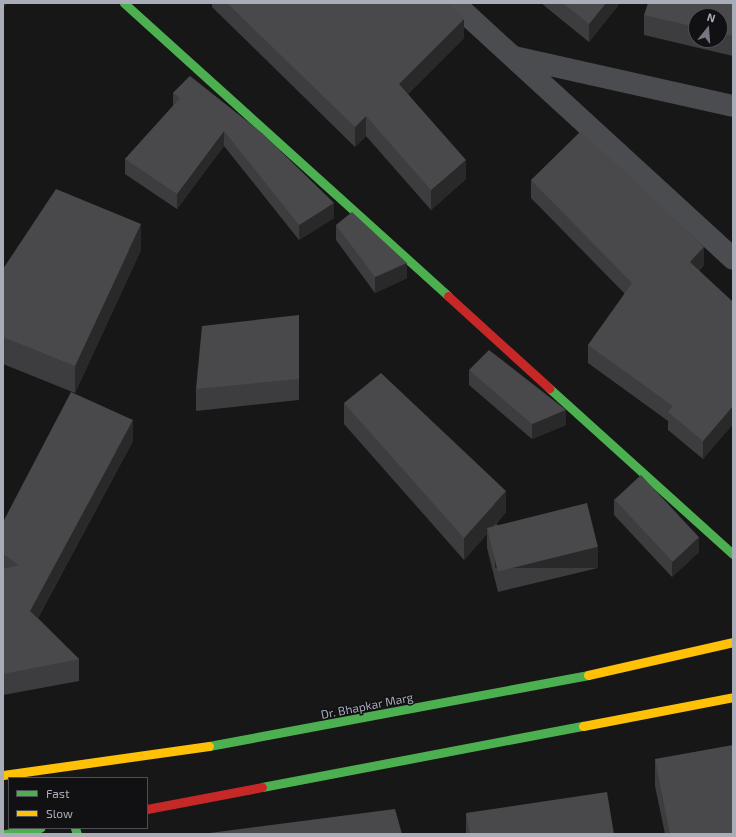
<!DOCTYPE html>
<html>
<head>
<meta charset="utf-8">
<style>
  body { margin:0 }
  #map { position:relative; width:736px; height:837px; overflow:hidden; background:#171717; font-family:"Exo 2",sans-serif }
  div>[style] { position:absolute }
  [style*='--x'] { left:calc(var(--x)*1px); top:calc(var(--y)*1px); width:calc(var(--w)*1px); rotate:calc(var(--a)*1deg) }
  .street>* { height:22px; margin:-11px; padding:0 11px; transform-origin:11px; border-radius:11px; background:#4b4c50 }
  .fast>* { height:9px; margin:-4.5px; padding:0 4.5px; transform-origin:4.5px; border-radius:4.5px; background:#4caf50 }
  .slow>* { height:9px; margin:-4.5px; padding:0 4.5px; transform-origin:4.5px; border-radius:4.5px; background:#ffc107 }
  .jam>* { height:9px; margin:-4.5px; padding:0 4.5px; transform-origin:4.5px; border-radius:4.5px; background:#c62828 }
  .wall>* { inset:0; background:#3d3d3f }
  .shaded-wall>* { inset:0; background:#29292a; transform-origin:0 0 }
  .building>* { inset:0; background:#49494c; transform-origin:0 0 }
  span { translate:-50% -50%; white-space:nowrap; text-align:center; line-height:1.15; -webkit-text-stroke:3px #111113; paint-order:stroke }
  .street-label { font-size:12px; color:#a8adb8 }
  .frame { position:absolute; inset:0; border:4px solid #a8adb8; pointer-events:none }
  .legend { position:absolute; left:8px; top:777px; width:140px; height:52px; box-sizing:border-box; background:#111113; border:1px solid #4d4f55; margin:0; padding:5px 7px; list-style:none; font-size:12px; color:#a8adb8 }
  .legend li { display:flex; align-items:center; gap:8px; height:20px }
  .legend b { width:20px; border:1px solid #4d4f55 }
  .north { position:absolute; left:688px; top:8px; width:40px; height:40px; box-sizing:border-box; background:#111113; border:1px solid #4d4f55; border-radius:50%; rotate:17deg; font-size:11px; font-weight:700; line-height:16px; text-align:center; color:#a8adb8 }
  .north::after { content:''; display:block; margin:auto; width:14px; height:18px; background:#757880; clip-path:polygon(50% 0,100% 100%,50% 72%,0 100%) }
</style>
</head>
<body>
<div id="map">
  <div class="street">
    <i style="--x:454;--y:3;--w:379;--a:42.5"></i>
    <i style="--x:514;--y:57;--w:224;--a:12.6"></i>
  </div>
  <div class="fast">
    <i style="--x:124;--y:3;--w:437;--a:42.1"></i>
    <i style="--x:549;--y:388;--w:248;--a:42.1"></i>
    <i style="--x:209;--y:746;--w:386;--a:-10.6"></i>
    <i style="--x:262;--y:787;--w:327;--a:-10.8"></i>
    <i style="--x:75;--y:828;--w:6;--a:72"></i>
    <i style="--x:5;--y:834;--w:36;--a:-10"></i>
  </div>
  <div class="slow">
    <i style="--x:588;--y:675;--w:149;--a:-12.8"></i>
    <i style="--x:583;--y:726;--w:153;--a:-10.9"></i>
    <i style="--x:3;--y:775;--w:208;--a:-8"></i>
  </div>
  <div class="jam">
    <i style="--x:448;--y:296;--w:137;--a:42.3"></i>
    <i style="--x:147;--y:809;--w:117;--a:-10.8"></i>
  </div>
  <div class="wall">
    <i style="clip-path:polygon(212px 3px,449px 3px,464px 38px,408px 94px,466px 179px,431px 210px,366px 136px,355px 147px,212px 7px)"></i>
    <i style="clip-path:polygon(541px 3px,620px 3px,589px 42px)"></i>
    <i style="clip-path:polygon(evenodd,733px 3px,733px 56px,644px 35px,644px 15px,733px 3px,696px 16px,720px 16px,720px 40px,696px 40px,696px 16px)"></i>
    <i style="clip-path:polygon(190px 76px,334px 218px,299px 240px,224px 146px,177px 209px,125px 174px,125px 159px,173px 106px,173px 93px)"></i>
    <i style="clip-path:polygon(531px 180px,704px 265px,699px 271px,733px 302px,733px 424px,703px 459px,668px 430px,668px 421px,588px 363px,588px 345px,625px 294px,531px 198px)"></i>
    <i style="clip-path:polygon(336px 225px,407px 278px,375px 293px,336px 240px)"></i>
    <i style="clip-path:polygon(141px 250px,75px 393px,3px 364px,3px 269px)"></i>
    <i style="clip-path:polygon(299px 315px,299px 400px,196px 411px,196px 389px)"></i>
    <i style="clip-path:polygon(469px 370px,566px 425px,532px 439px,469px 385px)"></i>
    <i style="clip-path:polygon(344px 403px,506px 512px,496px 524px,598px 568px,498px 592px,487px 548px,487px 534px,464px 560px,344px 424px)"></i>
    <i style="clip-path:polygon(133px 441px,38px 618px,79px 659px,79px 681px,3px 695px,3px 522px)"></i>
    <i style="clip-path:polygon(614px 499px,699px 552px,672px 577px,614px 515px)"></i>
    <i style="clip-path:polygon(655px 759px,733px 834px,665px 834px,655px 786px)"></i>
    <i style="clip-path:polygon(466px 813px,614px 834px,466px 834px)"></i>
  </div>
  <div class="shaded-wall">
    <i style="clip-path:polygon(3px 3px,7px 3px,3px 10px)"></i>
    <i style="clip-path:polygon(606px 3px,620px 3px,589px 42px,589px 24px)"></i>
    <i style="clip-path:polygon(464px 19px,464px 38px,399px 103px,399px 84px)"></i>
    <i style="clip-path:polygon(366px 116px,366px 136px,355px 147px,355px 127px)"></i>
    <i style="clip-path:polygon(224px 131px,224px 146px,177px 209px,177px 194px)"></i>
    <i style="clip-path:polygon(466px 160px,466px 179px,431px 210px,431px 190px)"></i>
    <i style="clip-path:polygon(334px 203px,334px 218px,299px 240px,299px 225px)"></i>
    <i style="clip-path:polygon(141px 224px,141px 250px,75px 393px,75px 366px)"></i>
    <i style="clip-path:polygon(704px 247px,704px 265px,690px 280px,690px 262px)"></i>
    <i style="clip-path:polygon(407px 263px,407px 278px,375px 293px,375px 277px)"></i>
    <i style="clip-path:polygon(733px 406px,733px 424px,703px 459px,703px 441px)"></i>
    <i style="clip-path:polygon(566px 410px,566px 425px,532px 439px,532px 424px)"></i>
    <i style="clip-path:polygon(133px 420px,133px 441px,30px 632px,30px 611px)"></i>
    <i style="clip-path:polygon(506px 491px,506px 512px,488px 532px,487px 526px,487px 534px,464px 560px,464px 538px)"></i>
    <i style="clip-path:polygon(699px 537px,699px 552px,672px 577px,672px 562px)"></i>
    <i style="left:598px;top:547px;width:21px;height:103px;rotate:90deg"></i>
  </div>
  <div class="building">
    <i style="clip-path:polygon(227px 3px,449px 3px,464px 19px,399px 84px,466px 160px,431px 190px,366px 116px,355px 127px)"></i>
    <i style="clip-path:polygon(563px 3px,606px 3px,589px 24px)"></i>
    <i style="clip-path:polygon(648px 3px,733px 3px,733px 36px,720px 33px,720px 16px,696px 16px,696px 27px,644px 15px)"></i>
    <i style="clip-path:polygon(190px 76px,262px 133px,334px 203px,299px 225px,224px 131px,177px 194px,125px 159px,180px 98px,173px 93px)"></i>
    <i style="clip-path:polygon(581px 131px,704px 247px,690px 262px,733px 302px,733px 406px,703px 441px,668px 412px,673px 406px,588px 345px,632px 283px,531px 180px)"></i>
    <i style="clip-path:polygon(56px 189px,141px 224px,75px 366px,3px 337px,3px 269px)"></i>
    <i style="clip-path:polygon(352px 212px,407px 263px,375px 277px,336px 225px)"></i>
    <i style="clip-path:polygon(299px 315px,299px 379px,196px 389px,202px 326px)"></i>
    <i style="clip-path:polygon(489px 350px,566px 410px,532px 424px,469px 370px)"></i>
    <i style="clip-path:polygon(381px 373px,506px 491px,464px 538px,344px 403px)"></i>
    <i style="clip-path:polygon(71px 392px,133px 420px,30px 611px,79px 659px,3px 674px,3px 569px,19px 565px,3px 554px,3px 522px)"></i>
    <i style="left:641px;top:475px;width:85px;height:36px;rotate:47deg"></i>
    <i style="left:587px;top:503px;width:45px;height:103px;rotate:76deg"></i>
    <i style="clip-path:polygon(733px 745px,733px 834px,670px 834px,655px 759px)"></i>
    <i style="clip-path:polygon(607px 792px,614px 834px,470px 834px,466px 813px)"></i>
    <i style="clip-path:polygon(395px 809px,402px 834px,202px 834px)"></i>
  </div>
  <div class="street-label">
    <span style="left:367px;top:706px;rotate:-11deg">Dr. Bhapkar Marg</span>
  </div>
  <div class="frame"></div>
  <ul class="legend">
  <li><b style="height:5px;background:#4caf50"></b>Fast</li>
  <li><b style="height:5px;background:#ffc107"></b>Slow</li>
  </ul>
  <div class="north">N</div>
</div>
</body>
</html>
